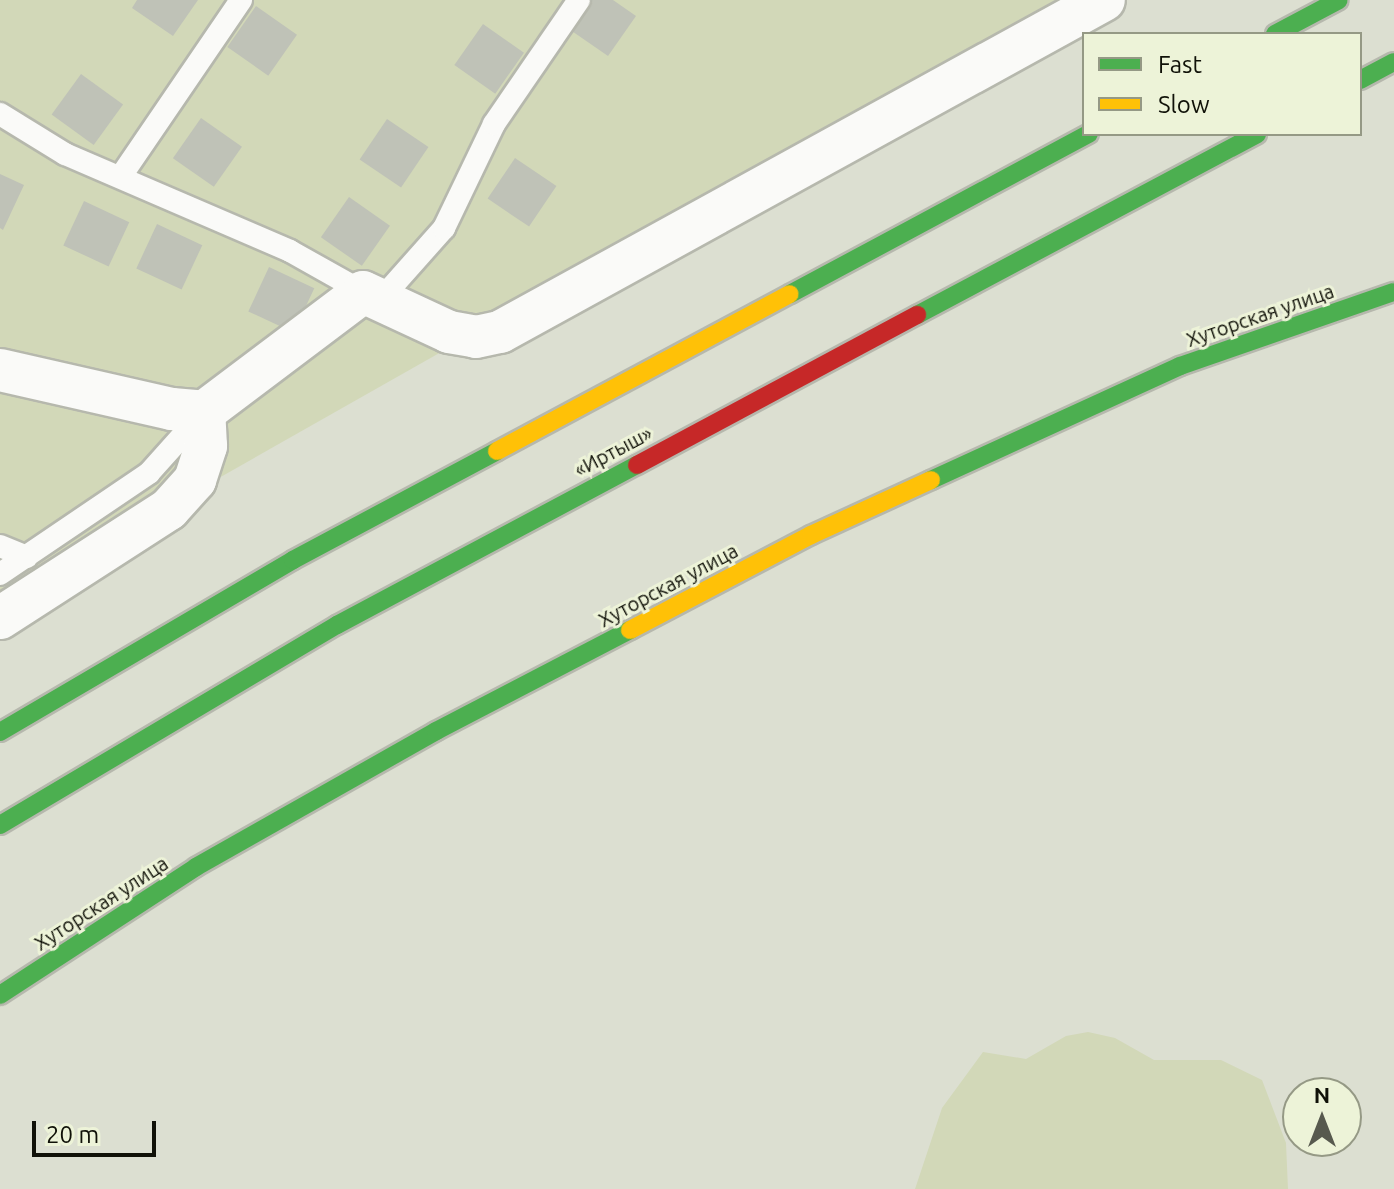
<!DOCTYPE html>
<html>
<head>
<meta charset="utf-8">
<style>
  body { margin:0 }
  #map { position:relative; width:1394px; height:1189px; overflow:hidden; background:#dcdfd1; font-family:Ubuntu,sans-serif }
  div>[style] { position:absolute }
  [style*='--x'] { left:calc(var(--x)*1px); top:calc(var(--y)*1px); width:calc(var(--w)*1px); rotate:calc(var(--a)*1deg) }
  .green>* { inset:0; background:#d2d8b8 }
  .building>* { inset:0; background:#bfc2b7; transform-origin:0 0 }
  .roads { filter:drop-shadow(2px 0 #b6b8ad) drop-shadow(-2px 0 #b6b8ad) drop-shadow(0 2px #b6b8ad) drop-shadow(0 -2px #b6b8ad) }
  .lane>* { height:22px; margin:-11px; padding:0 11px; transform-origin:11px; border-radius:11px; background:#fafaf8 }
  .street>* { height:42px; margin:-21px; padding:0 21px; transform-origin:21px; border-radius:21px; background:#fafaf8 }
  .fast>* { height:18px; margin:-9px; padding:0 9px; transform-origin:9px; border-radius:9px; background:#4caf50 }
  .slow>* { height:18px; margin:-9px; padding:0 9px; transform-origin:9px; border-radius:9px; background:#ffc107 }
  .jam>* { height:18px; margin:-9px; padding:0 9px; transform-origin:9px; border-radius:9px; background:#c62828 }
  span { translate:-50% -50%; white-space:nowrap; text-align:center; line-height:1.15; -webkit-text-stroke:6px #edf3d8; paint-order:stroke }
  .street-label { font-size:20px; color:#101108 }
  .legend { position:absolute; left:1082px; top:32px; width:280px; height:104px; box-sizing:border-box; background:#edf3d8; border:2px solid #959985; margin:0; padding:10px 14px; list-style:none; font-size:24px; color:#101108 }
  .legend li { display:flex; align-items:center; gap:16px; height:40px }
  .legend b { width:40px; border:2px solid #959985 }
  .north { position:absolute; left:1282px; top:1077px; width:80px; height:80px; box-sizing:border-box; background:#edf3d8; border:2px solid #959985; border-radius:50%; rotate:0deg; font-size:22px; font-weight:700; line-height:32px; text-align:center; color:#101108 }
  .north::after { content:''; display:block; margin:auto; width:28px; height:36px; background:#57594e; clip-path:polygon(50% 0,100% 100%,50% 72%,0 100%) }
  .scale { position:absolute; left:32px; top:1121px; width:124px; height:36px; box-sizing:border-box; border:4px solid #101108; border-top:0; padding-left:10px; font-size:24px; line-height:28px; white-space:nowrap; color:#101108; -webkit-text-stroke:6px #edf3d8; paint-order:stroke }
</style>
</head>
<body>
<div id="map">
  <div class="green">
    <i style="clip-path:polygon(0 0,1062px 0,0 602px)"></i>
    <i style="clip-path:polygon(1088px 1032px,1115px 1038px,1154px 1060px,1221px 1060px,1262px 1080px,1286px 1143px,1288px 1189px,915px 1189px,942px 1108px,983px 1052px,1026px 1059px,1066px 1036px)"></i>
  </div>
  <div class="building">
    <i style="clip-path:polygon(137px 0,198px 0,173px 36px,132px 8px)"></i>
    <i style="clip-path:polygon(586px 0,613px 0,636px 16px,608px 56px,566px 27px)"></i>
    <i style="left:256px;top:6px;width:50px;height:50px;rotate:35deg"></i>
    <i style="left:483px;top:24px;width:50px;height:50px;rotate:35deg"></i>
    <i style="left:81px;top:74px;width:52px;height:50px;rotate:36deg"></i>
    <i style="left:201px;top:118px;width:50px;height:49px;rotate:35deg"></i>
    <i style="left:387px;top:119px;width:50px;height:49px;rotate:34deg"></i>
    <i style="left:515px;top:158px;width:50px;height:49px;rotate:34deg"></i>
    <i style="clip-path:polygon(0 174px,24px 185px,3px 230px,0 228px)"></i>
    <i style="left:349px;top:197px;width:50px;height:49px;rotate:35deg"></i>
    <i style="left:84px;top:201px;width:50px;height:49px;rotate:25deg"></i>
    <i style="left:157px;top:224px;width:50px;height:49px;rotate:25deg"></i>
    <i style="left:269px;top:267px;width:50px;height:49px;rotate:25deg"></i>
  </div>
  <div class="roads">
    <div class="lane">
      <i style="--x:0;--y:114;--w:76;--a:31.6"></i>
      <i style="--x:65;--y:154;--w:245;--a:23.3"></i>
      <i style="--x:290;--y:251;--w:84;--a:29.3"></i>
      <i style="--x:121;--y:176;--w:213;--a:-55.7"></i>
      <i style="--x:381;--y:299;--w:95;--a:-48.4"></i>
      <i style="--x:444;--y:228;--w:115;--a:-64.3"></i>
      <i style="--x:494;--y:124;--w:150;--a:-55.6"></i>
      <i style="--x:0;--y:546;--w:29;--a:22"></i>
      <i style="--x:0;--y:574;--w:180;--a:-34.1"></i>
      <i style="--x:149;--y:473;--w:78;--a:-48.1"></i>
    </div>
    <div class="street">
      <i style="--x:0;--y:370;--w:176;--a:12.8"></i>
      <i style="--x:172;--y:409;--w:32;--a:5"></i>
      <i style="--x:204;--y:412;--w:199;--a:-37"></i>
      <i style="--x:363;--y:292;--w:95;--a:24.9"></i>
      <i style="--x:449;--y:332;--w:27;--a:10"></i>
      <i style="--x:476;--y:337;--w:25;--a:-12"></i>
      <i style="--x:500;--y:332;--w:689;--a:-28.8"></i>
      <i style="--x:0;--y:618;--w:201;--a:-32.8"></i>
      <i style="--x:169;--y:509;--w:39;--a:-48"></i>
      <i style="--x:195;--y:480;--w:36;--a:-72"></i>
      <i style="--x:206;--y:446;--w:34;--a:-93"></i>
    </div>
    <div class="fast">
      <i style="--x:1275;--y:34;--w:72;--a:-28"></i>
      <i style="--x:1360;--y:80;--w:38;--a:-28"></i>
      <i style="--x:790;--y:294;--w:339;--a:-28.2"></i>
      <i style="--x:917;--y:315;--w:385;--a:-28"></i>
      <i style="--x:931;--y:480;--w:274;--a:-24.6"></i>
      <i style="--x:1180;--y:366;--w:226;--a:-19.1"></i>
      <i style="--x:0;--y:732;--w:340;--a:-30.4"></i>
      <i style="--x:293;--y:560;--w:231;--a:-28.1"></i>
      <i style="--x:0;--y:825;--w:392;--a:-30.7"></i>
      <i style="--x:337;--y:625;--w:340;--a:-28.1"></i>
      <i style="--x:0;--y:995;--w:234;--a:-33.1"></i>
      <i style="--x:196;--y:867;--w:276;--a:-29.5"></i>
      <i style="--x:436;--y:731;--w:219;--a:-27.5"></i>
    </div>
    <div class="slow">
      <i style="--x:497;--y:451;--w:332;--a:-28.2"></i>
      <i style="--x:630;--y:630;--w:204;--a:-27.7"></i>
      <i style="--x:811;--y:535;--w:132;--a:-24.6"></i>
    </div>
    <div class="jam">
      <i style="--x:637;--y:465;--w:318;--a:-28.2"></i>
    </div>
  </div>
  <div class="street-label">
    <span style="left:1260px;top:315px;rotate:-19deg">Хуторская улица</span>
    <span style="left:613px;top:451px;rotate:-28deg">«Иртыш»</span>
    <span style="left:668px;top:585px;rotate:-28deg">Хуторская улица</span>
    <span style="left:101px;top:903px;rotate:-33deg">Хуторская улица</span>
  </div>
  <ul class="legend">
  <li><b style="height:10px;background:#4caf50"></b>Fast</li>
  <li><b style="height:10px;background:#ffc107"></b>Slow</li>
  </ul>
  <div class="north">N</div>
  <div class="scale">20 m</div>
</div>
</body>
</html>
